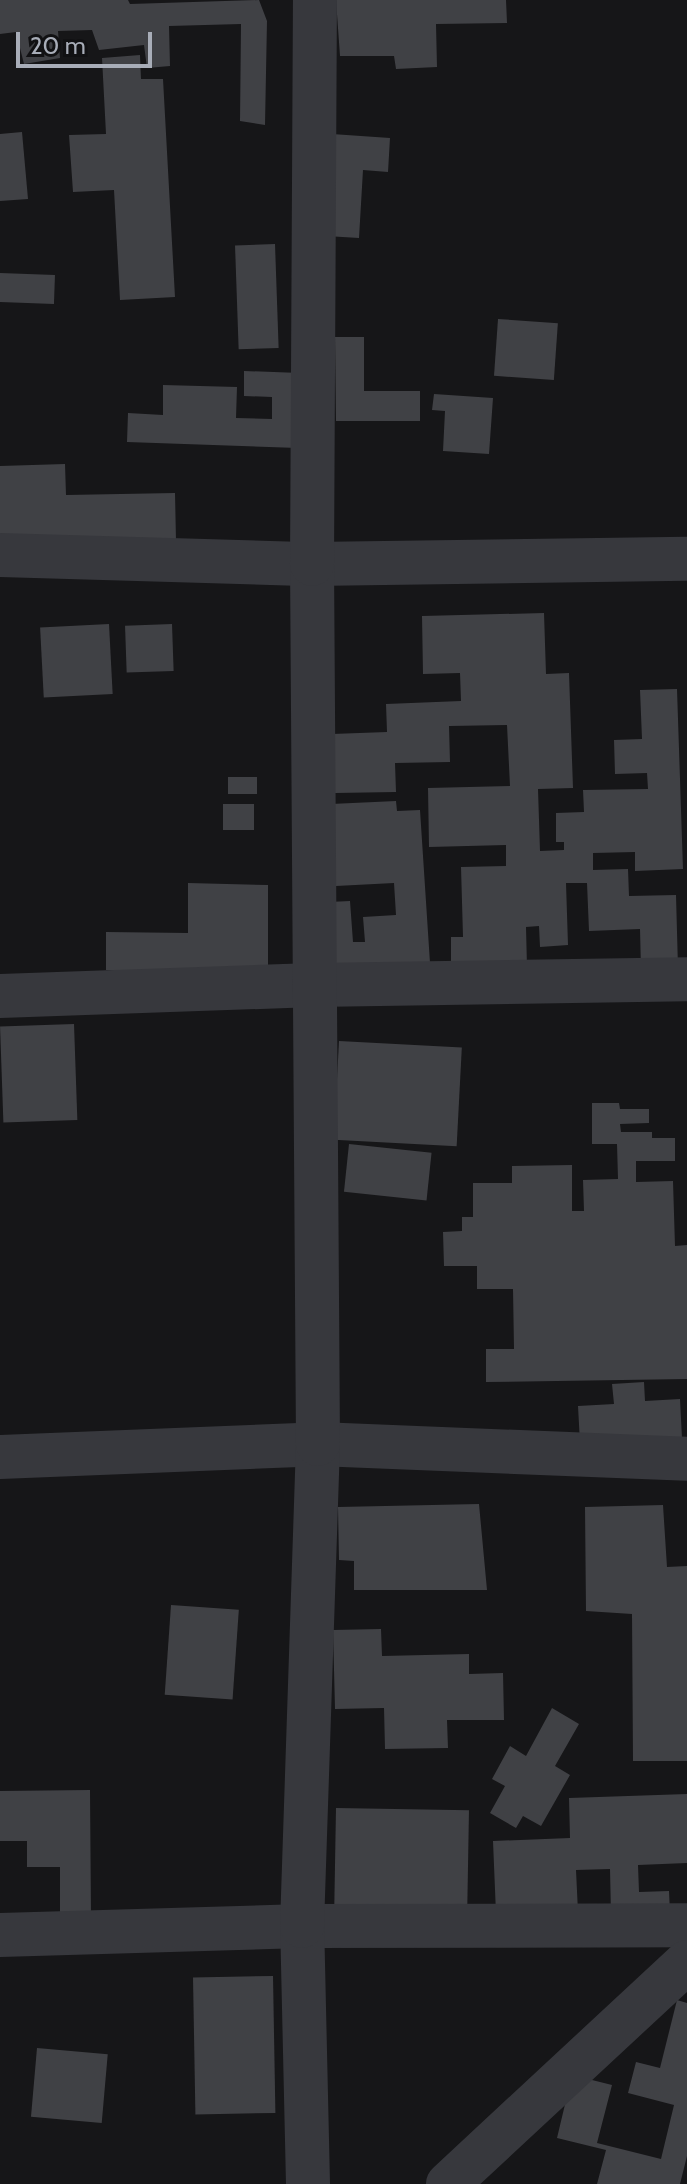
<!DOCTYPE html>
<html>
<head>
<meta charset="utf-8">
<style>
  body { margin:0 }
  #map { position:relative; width:687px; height:2184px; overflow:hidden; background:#161618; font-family:Cabin,sans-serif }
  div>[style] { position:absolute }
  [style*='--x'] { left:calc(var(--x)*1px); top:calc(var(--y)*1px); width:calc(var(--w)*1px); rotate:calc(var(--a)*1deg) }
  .building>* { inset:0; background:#404145; transform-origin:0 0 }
  .street>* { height:44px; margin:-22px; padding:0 22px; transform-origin:22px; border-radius:22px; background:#37383d }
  span { translate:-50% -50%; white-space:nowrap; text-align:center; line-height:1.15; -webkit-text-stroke:7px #111113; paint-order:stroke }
  .scale { position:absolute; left:16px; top:32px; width:136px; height:36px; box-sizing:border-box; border:4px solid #a8adb8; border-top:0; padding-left:10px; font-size:24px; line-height:28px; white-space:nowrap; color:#a8adb8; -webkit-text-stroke:6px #111113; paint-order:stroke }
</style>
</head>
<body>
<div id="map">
  <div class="building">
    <i style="clip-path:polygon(0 0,128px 0,130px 4px,259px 0,267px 21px,265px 125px,240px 121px,241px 24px,169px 26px,170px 66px,147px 68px,144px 45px,99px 50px,92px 30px,58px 31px,60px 58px,24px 64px,16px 32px,0 34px)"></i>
    <i style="clip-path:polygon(336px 0,506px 0,507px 23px,436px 24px,437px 67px,396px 69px,394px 56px,340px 56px)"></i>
    <i style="clip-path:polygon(140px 55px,141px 79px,163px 79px,175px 297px,120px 300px,114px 190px,73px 192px,69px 135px,106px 134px,102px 58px)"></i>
    <i style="clip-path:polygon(22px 132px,28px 199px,0 201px,0 134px)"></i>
    <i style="clip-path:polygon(332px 134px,390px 138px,388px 172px,363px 170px,359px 238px,326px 236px)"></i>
    <i style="left:275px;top:244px;width:104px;height:40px;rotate:88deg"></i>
    <i style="left:0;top:273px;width:55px;height:29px;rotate:2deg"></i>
    <i style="left:498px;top:319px;width:60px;height:57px;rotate:4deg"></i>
    <i style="clip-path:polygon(335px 337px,364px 337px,364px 391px,420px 391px,420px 421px,336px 421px)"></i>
    <i style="clip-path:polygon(244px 371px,300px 373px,298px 448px,127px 442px,128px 413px,163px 415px,163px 385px,237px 387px,236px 418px,272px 419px,272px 397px,244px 396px)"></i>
    <i style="clip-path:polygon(434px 394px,493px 398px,489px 454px,443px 451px,445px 411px,432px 410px)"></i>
    <i style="clip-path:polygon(65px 464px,66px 495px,175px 493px,176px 540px,0 545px,0 466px)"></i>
    <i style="clip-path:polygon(544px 613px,546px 674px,569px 673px,573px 788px,538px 789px,540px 851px,564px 850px,564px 842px,556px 842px,556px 813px,584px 812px,583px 790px,648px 789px,647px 773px,615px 774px,614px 740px,642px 739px,640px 690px,677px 689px,683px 869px,635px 871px,635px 852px,593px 853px,593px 870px,628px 869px,629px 896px,676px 895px,678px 968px,641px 970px,640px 929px,589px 931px,587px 883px,566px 883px,568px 945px,540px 947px,539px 926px,526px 927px,527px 967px,451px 969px,451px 937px,463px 937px,461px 867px,506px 866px,506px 845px,429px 847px,428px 788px,510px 786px,507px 725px,449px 726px,450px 762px,395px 763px,396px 792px,335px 793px,332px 734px,387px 732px,386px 704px,461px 701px,460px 673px,423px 674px,422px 616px)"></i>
    <i style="left:109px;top:624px;width:70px;height:69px;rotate:87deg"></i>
    <i style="left:172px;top:624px;width:47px;height:47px;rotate:88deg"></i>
    <i style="left:228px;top:777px;width:29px;height:17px"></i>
    <i style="clip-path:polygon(396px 801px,397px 811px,420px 810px,430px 963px,333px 968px,329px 902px,350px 901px,353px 942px,365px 942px,363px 917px,396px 915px,394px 883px,336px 886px,331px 804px)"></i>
    <i style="left:223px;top:804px;width:31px;height:26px"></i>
    <i style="clip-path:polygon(188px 883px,268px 885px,268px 973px,106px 970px,106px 932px,188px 933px)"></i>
    <i style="left:74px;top:1024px;width:96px;height:74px;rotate:88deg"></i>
    <i style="left:339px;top:1041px;width:123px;height:99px;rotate:3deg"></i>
    <i style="clip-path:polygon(592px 1103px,619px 1103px,620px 1109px,649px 1109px,649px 1123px,620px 1124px,621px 1132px,652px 1132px,652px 1138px,675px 1138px,675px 1161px,636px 1161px,636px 1182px,673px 1181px,675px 1246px,687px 1245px,687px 1379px,486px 1382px,486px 1349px,514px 1349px,513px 1289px,477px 1289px,477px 1266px,444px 1266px,443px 1232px,462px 1231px,462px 1217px,473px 1217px,473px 1183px,512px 1183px,512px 1166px,572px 1165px,572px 1211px,584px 1211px,583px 1180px,618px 1179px,617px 1144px,592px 1144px)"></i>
    <i style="left:349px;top:1144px;width:83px;height:48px;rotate:6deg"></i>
    <i style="clip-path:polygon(644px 1382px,645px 1401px,680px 1399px,682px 1438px,580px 1443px,578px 1406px,614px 1404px,612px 1384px)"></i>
    <i style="clip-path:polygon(479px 1504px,487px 1590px,354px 1590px,354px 1561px,339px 1560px,338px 1507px)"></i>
    <i style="clip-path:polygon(663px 1505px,667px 1567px,687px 1566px,687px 1761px,633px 1761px,632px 1614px,586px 1611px,585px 1507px)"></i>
    <i style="left:171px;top:1605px;width:68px;height:90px;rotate:4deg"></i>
    <i style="clip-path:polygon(381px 1629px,382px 1656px,469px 1654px,469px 1674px,503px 1673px,504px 1720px,447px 1720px,448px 1748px,385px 1749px,384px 1708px,335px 1709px,333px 1630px)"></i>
    <i style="clip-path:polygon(552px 1708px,579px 1724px,555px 1766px,570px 1775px,541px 1826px,523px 1816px,516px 1828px,490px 1813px,505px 1786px,492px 1779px,510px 1746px,526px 1756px)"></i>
    <i style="clip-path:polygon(90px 1790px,91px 1918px,60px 1918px,60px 1867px,27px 1867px,27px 1841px,0 1841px,0 1791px)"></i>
    <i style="clip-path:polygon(687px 1794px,687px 1863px,638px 1865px,639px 1892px,669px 1891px,670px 1913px,611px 1915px,610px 1869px,576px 1870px,578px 1912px,496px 1914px,493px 1841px,570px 1838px,569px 1798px)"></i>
    <i style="left:336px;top:1808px;width:133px;height:108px;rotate:1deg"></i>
    <i style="left:273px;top:1976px;width:137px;height:80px;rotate:89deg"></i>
    <i style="clip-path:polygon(677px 2000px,687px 2003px,687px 2156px,680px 2184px,597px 2184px,606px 2150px,557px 2138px,572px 2075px,612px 2085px,597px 2143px,661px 2159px,674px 2105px,628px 2093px,636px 2062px,660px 2068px)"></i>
    <i style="left:37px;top:2048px;width:71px;height:69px;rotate:5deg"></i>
  </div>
  <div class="street">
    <i style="--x:0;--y:555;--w:312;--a:1.7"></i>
    <i style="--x:312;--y:564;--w:375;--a:-0.8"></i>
    <i style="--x:0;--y:996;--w:314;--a:-2"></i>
    <i style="--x:314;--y:985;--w:373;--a:-0.9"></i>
    <i style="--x:0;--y:1457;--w:318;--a:-2.3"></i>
    <i style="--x:318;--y:1444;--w:369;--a:2.3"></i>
    <i style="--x:0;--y:1935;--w:302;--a:-1.7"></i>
    <i style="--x:302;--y:1926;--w:385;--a:-0.1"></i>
    <i style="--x:308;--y:2184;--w:258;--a:-91.3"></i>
    <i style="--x:302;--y:1926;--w:482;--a:-88.1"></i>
    <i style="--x:318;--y:1444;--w:880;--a:-90.39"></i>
    <i style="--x:312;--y:564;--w:564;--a:-89.7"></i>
    <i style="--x:448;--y:2184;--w:326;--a:-42.9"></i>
  </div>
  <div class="scale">20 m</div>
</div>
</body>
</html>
